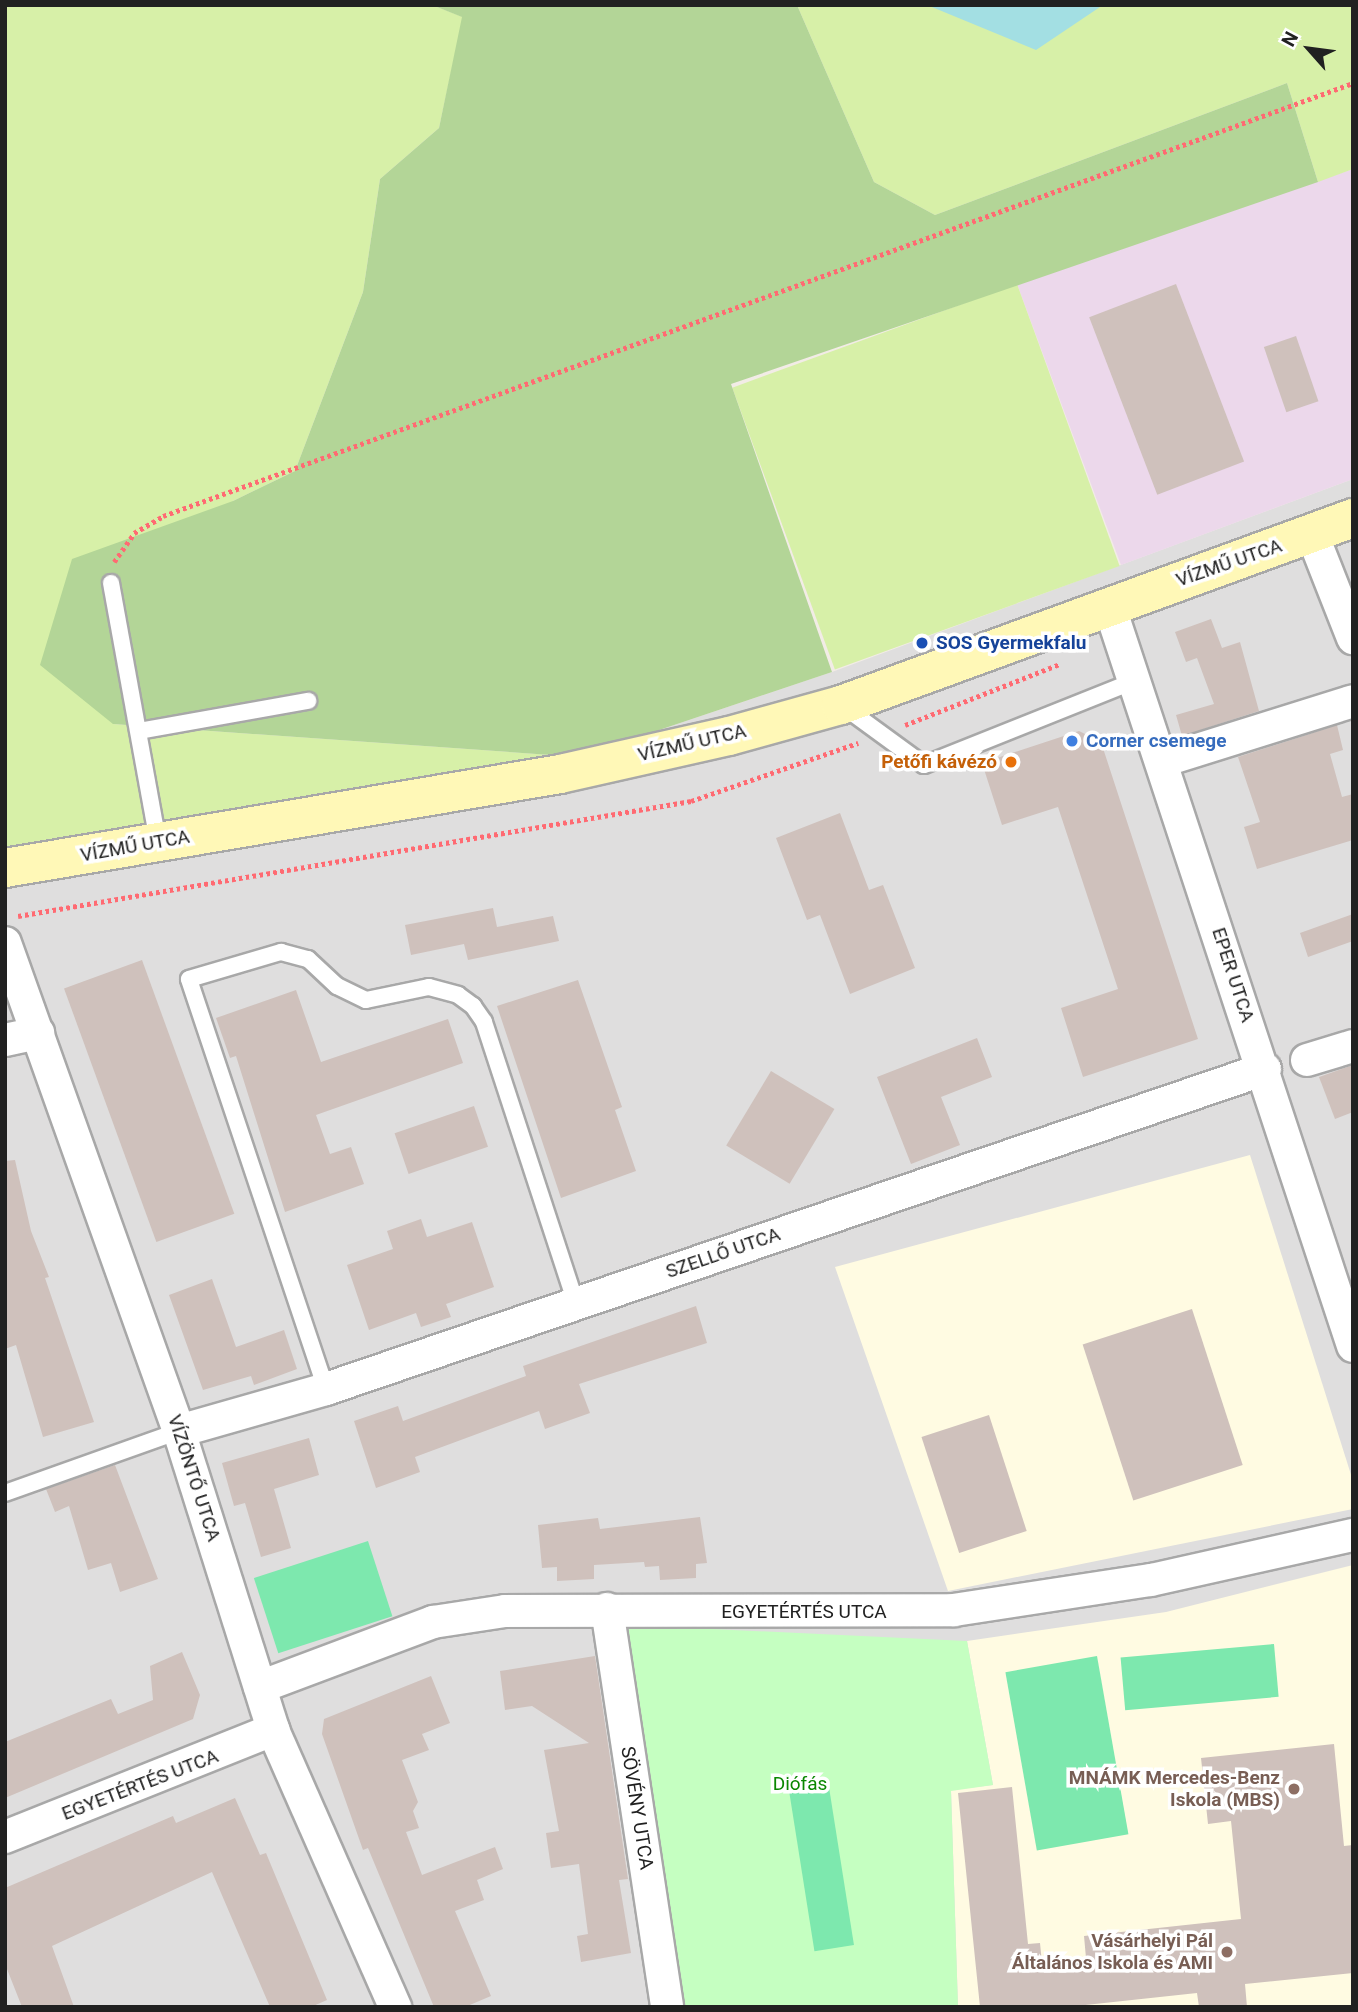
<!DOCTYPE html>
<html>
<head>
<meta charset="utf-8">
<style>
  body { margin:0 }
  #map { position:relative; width:1358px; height:2012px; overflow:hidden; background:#f2ece6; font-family:Roboto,sans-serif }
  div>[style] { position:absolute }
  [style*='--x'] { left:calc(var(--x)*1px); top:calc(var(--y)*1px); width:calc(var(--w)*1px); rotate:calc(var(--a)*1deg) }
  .residential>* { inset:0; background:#dfdede }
  .industrial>* { inset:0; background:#ecd8eb }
  .education>* { inset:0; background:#fffbe2 }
  .grass>* { inset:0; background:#d7f0a8; transform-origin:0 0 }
  .forest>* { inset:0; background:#b3d597 }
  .park>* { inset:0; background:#c5ffc1 }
  .pitch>* { inset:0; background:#7de8ae; transform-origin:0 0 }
  .water>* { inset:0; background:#a3dfe3 }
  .building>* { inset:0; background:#cfc1bc; transform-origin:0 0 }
  .path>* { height:4.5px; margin-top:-2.25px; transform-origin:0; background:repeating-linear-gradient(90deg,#ff6a72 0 3.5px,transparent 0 7px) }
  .roads { filter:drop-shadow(2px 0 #a8a8a8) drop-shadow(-2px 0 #a8a8a8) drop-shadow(0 2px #a8a8a8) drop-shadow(0 -2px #a8a8a8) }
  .lane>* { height:16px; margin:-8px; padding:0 8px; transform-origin:8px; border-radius:8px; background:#fff }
  .street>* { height:32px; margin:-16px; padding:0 16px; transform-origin:16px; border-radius:16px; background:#fff }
  .secondary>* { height:38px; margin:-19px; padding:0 19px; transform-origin:19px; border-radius:19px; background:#fff8b7 }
  .dots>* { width:19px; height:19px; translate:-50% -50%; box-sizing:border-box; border:4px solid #fff; border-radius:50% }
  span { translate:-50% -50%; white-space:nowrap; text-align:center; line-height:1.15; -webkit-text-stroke:7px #fff; paint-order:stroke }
  .street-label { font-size:19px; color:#212121 }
  .transit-label { font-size:19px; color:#164399; font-weight:700 }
  .left { translate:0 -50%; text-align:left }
  .shop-label { font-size:19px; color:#366cbe; font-weight:700 }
  .food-label { font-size:19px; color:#c56008; font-weight:700 }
  .right { translate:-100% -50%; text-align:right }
  .education-label { font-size:19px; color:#785e54; font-weight:700 }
  .park-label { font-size:19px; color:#0a8701 }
  .frame { position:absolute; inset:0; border:7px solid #212121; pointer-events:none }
  .north { position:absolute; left:1274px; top:14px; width:70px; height:70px; -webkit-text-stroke:5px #fff; paint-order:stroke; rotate:298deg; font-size:19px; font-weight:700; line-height:28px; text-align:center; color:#212121 }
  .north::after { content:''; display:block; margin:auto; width:24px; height:32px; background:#212121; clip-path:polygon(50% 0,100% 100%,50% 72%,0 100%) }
</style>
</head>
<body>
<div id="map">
  <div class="residential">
    <i style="clip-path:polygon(1353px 479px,1353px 2007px,5px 2007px,5px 854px,579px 757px,832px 672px)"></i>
  </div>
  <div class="industrial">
    <i style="clip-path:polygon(1353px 169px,1353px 479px,1121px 565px,1017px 284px)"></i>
  </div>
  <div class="education">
    <i style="clip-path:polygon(1250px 1155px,1353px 1481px,1353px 1509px,948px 1591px,835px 1267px)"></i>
    <i style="clip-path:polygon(1353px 1565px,1353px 2007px,958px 2007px,951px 1790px,993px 1785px,967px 1641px,1166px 1612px)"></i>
  </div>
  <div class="grass">
    <i style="clip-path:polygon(5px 5px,432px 5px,463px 17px,439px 128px,380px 179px,363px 292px,295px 471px,233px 501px,113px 724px,579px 757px,5px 854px)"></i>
    <i style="clip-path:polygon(797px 5px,1353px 5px,1353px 169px,1318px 182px,1287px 83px,935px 215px,874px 182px)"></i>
    <i style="left:1017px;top:284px;width:300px;height:303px;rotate:70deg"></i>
  </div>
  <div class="forest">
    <i style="clip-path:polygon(432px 5px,797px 5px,874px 182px,935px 215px,1287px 83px,1318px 182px,731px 384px,832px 672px,579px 757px,113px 724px,40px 665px,72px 559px,233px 501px,295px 471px,363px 292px,380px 179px,439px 128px,462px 17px)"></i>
  </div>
  <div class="park">
    <i style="clip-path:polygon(628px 1625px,967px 1641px,993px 1785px,951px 1791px,958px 2007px,675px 2007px)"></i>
  </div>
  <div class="pitch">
    <i style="left:368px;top:1541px;width:79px;height:120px;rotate:72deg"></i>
    <i style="left:1274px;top:1644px;width:53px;height:154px;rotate:85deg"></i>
    <i style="left:1097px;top:1656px;width:181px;height:93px;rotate:80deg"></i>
    <i style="left:828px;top:1781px;width:166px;height:40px;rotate:81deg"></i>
  </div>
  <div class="water">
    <i style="clip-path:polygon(927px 5px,1103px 5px,1036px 50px)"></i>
  </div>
  <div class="building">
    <i style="left:1176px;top:284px;width:190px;height:93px;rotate:69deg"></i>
    <i style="left:1296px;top:336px;width:69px;height:34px;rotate:71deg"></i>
    <i style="clip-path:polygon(1211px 619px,1222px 648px,1240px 642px,1259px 711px,1182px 736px,1176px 715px,1214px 704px,1197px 658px,1186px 662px,1175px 632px)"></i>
    <i style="clip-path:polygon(1337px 725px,1343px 750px,1330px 754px,1342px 797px,1353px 794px,1353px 840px,1257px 869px,1244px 827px,1260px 822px,1238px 757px)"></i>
    <i style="clip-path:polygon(1079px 731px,1101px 742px,1198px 1039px,1083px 1077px,1061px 1008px,1118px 989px,1058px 807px,1002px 825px,982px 763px)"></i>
    <i style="clip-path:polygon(840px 813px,869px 890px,883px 885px,915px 968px,850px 994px,820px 915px,807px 920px,776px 838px)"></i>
    <i style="clip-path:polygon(493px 908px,497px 927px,553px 916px,559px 941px,468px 960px,464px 944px,411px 955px,405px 925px)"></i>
    <i style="clip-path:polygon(1353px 914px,1353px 941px,1308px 957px,1300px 933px)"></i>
    <i style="left:142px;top:960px;width:270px;height:83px;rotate:70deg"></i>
    <i style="clip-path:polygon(578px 980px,622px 1107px,615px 1110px,636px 1171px,561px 1198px,497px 1006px)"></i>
    <i style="clip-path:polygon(296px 990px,321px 1062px,448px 1019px,463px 1063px,316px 1115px,330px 1154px,351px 1147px,364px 1184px,285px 1212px,236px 1056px,230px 1058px,216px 1018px)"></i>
    <i style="clip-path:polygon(977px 1038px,992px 1077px,941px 1097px,960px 1145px,911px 1164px,877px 1077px)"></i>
    <i style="clip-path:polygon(1353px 1065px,1353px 1112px,1335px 1119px,1319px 1077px)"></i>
    <i style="left:771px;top:1071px;width:74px;height:87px;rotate:31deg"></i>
    <i style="left:474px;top:1106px;width:43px;height:84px;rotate:71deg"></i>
    <i style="clip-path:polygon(15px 1160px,31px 1231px,49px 1277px,45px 1278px,94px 1422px,43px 1437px,16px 1345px,5px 1349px,5px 1161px)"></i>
    <i style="clip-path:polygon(421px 1219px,427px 1237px,472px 1222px,494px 1287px,446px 1304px,451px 1317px,421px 1327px,416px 1313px,369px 1330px,347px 1265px,393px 1249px,387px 1231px)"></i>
    <i style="clip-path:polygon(212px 1279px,236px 1347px,284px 1330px,297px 1369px,254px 1385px,251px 1376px,203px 1390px,169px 1295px)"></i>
    <i style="clip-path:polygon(696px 1306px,707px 1343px,579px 1384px,590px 1413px,545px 1429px,539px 1411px,415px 1457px,420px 1472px,376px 1488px,354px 1421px,398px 1406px,403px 1421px,526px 1376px,523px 1366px)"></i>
    <i style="left:1192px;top:1309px;width:164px;height:115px;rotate:72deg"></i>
    <i style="left:989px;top:1415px;width:122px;height:71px;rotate:72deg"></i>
    <i style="clip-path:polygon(309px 1438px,319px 1475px,274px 1489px,291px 1548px,261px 1557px,245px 1503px,234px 1506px,222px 1463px)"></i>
    <i style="clip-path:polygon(115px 1465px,158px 1579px,120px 1592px,111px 1563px,88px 1570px,69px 1506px,55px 1512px,46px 1489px)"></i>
    <i style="clip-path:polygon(700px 1517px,707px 1563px,696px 1564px,696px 1578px,660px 1580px,659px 1566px,645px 1567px,644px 1562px,594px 1565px,594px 1579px,557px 1581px,557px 1567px,542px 1568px,538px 1525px,598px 1518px,600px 1529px)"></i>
    <i style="clip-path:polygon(182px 1652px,200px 1695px,193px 1719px,5px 1798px,5px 1742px,111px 1699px,118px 1714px,153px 1700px,150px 1666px)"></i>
    <i style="clip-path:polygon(595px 1656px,628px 1879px,619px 1880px,631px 1953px,581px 1962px,577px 1936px,588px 1934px,579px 1864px,551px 1868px,546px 1833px,559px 1831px,544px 1750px,589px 1743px,532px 1706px,505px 1710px,500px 1671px)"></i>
    <i style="clip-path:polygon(431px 1676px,450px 1723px,422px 1734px,429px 1750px,402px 1760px,418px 1802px,413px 1811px,419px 1828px,406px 1832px,422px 1875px,495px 1847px,503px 1869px,477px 1880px,484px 1900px,455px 1911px,491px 1996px,465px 2007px,434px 2007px,368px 1848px,363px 1850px,322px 1734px,324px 1719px)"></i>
    <i style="clip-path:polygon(1334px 1744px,1344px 1846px,1353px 1845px,1353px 1973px,1245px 1984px,1247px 2007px,1199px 2007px,1197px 1993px,1067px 2007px,980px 2007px,958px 1793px,1012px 1787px,1028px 1944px,1040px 1943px,1042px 1963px,1086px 1958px,1084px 1936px,1241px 1919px,1231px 1821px,1208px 1824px,1201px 1758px)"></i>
    <i style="clip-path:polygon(235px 1798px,260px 1855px,266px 1853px,327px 2000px,311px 2007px,270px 2007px,212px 1872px,52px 1946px,74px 2007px,22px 2007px,5px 1964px,5px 1888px,173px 1816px,176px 1823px)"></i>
  </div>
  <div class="path">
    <i style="--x:114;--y:562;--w:35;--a:-55"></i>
    <i style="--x:134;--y:533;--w:34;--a:-30"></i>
    <i style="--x:163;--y:516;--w:1266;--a:-19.99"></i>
    <i style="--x:905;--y:725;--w:167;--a:-21.5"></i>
    <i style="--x:18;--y:916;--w:683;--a:-9.7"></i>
    <i style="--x:691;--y:801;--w:177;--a:-19.2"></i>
  </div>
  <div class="roads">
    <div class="lane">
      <i style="--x:111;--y:583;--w:262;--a:79.7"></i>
      <i style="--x:843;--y:706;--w:100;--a:36.1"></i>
      <i style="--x:924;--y:765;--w:226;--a:-21.8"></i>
      <i style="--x:139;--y:731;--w:172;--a:-10.1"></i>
      <i style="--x:326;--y:1389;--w:432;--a:-108.5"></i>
      <i style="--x:189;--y:979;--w:96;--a:-16.4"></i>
      <i style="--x:281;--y:952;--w:28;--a:15"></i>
      <i style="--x:308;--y:959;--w:40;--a:43"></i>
      <i style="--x:337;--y:986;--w:32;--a:26"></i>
      <i style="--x:366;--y:1000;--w:64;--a:-11.7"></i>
      <i style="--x:429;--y:987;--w:30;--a:15"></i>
      <i style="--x:458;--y:995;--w:19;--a:36"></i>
      <i style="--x:473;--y:1006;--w:19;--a:55"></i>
      <i style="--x:484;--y:1022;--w:296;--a:71.9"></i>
      <i style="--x:5;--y:1493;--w:185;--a:-19.6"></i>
    </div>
    <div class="street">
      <i style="--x:1312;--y:534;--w:112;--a:68.5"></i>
      <i style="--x:1109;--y:605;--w:780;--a:71.77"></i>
      <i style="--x:1162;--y:761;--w:200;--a:-17.4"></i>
      <i style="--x:5;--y:943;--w:518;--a:70.38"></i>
      <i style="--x:179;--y:1431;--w:313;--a:72.5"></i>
      <i style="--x:273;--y:1730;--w:303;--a:66.2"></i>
      <i style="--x:5;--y:1040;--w:34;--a:-12"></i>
      <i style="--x:1307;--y:1060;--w:48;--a:-16.9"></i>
      <i style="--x:179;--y:1431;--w:153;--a:-15.9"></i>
      <i style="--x:326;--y:1389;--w:992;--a:-18.82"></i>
      <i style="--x:607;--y:1609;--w:402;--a:81.4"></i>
      <i style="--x:260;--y:1687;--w:185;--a:-20.6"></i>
      <i style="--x:433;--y:1622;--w:73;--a:-8.7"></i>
      <i style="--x:505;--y:1611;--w:449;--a:-0.1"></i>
      <i style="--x:954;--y:1610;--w:199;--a:-8.7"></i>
      <i style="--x:1151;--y:1580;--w:207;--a:-12.6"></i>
      <i style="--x:5;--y:1837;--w:289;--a:-21.8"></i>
    </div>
    <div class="secondary">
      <i style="--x:5;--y:868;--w:563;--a:-9.61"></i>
      <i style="--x:560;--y:774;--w:173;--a:-12.7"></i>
      <i style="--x:729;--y:736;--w:116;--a:-15.5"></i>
      <i style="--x:841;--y:705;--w:545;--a:-20.06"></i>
    </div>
  </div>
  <div class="dots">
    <i style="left:922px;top:643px;background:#1a4fb4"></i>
    <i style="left:1072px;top:741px;background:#3f7fe0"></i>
    <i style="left:1011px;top:762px;background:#e8710a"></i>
    <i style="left:1294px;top:1789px;background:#8d6e63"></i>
    <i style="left:1227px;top:1952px;background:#8d6e63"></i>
  </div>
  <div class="street-label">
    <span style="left:1229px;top:563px;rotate:-19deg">VÍZMŰ UTCA</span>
    <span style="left:692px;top:743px;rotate:-13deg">VÍZMŰ UTCA</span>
    <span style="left:135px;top:846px;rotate:-10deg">VÍZMŰ UTCA</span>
    <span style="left:1233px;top:975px;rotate:72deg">EPER UTCA</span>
    <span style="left:723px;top:1253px;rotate:-19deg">SZELLŐ UTCA</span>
    <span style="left:194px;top:1478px;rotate:72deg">VÍZÖNTŐ UTCA</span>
    <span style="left:804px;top:1612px">EGYETÉRTÉS UTCA</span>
    <span style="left:140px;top:1785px;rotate:-21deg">EGYETÉRTÉS UTCA</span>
    <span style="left:637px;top:1808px;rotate:81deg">SÖVÉNY UTCA</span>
  </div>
  <div class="transit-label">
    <span class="left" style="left:936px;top:643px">SOS Gyermekfalu</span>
  </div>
  <div class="shop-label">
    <span class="left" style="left:1086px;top:741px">Corner csemege</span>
  </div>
  <div class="food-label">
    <span class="right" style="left:997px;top:762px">Petőfi kávézó</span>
  </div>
  <div class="education-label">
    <span class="right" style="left:1280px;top:1789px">MNÁMK Mercedes-Benz<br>Iskola (MBS)</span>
    <span class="right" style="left:1213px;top:1952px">Vásárhelyi Pál<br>Általános Iskola és AMI</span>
  </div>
  <div class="park-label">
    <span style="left:800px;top:1784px">Diófás</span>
  </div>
  <div class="frame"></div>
  <div class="north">N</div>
</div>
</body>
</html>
